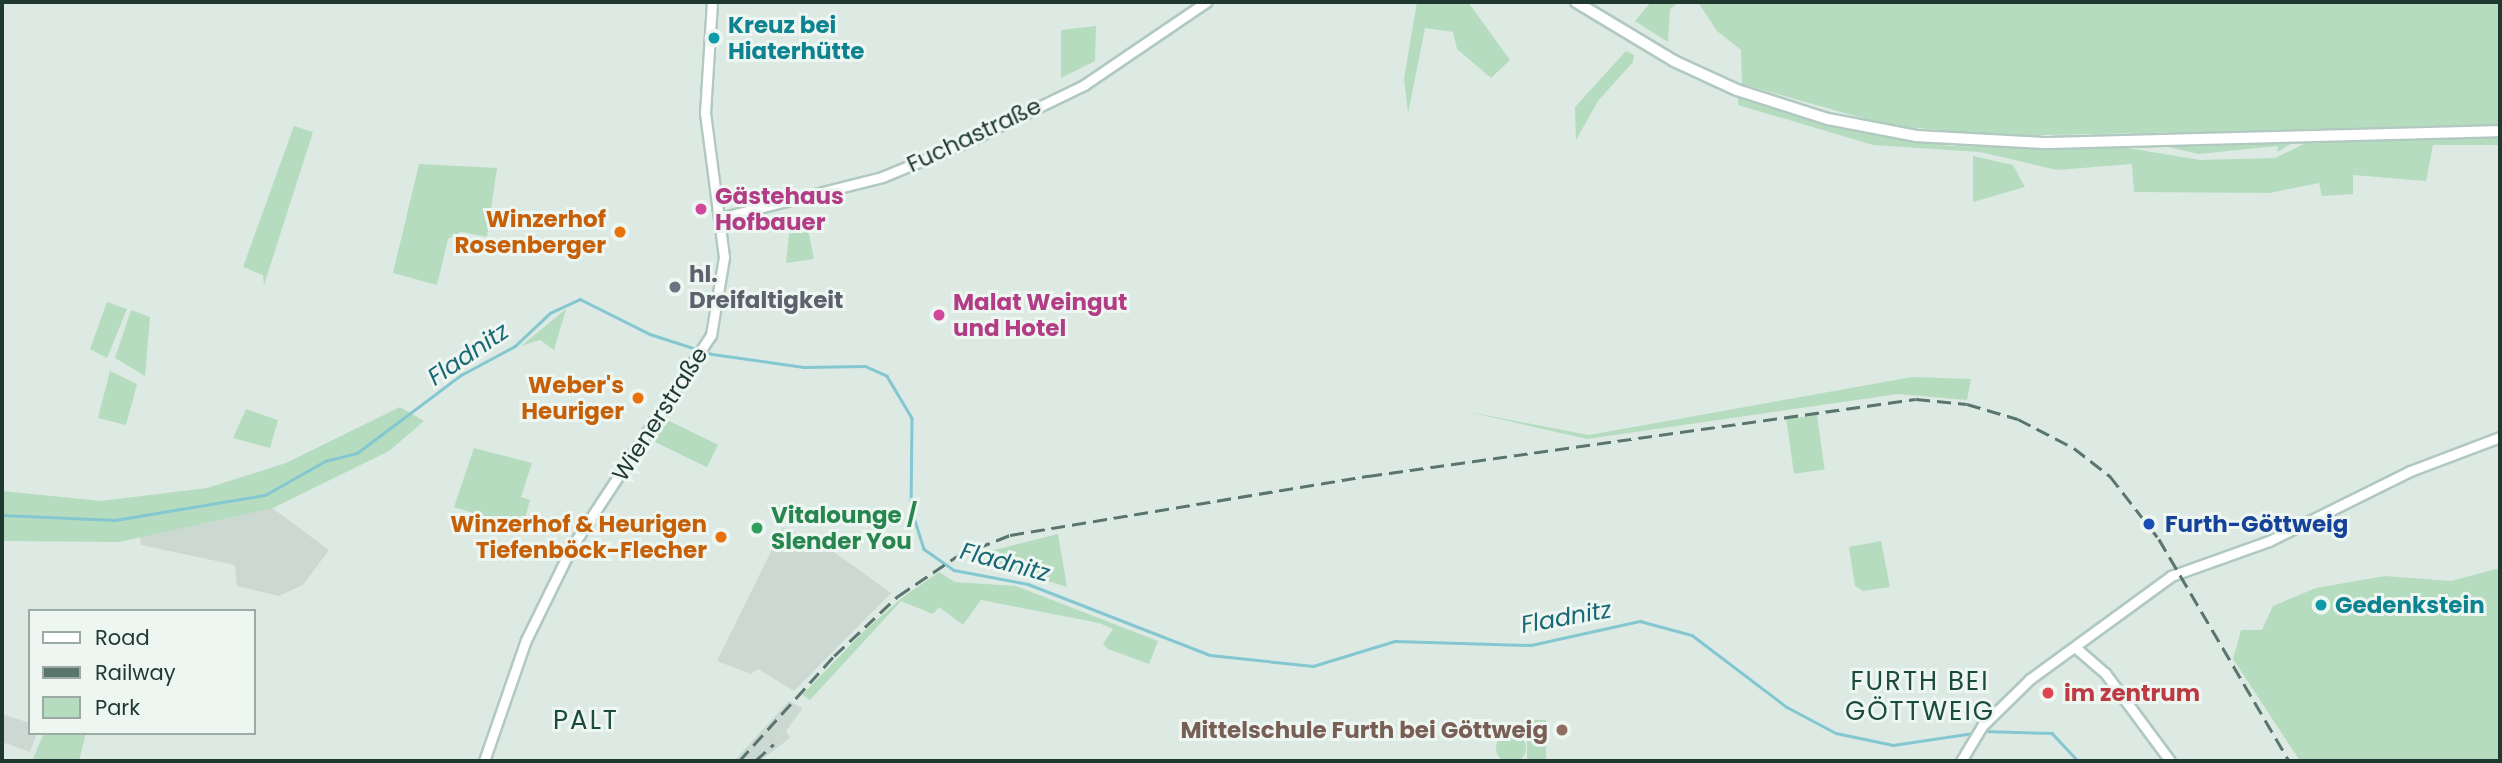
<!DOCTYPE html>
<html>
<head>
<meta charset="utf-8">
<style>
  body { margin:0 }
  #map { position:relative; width:2502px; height:763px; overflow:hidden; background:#ddeae4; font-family:Poppins,sans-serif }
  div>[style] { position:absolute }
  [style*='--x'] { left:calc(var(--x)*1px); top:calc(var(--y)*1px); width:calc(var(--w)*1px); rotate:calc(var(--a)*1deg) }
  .built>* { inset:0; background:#ccd9d3 }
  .green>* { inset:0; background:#b5dcbf; transform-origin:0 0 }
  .round { border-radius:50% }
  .stream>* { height:2.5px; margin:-1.25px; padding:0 1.25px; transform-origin:1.25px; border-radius:1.25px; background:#84c7d1 }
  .roads { filter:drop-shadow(2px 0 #b1c9c0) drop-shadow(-2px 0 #b1c9c0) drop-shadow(0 2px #b1c9c0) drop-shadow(0 -2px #b1c9c0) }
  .tertiary>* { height:9px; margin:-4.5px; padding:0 4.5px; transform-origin:4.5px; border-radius:4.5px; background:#fff }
  .secondary>* { height:10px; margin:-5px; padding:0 5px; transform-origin:5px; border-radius:5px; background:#fff }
  .rail>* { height:2.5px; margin-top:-1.25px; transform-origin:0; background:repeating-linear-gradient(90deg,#59756d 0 14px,transparent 0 21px) }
  .dots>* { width:19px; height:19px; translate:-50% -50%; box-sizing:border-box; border:4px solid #eef6f2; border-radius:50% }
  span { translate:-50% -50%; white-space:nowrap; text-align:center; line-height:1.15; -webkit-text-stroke:6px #eef6f2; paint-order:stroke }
  .culture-label { font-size:23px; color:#0d838f; font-weight:700 }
  .left { translate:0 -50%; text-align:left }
  .street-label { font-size:23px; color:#1f3931 }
  .hotel-label { font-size:23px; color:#b23c85; font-weight:700 }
  .food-label { font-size:23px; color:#c56008; font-weight:700 }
  .right { translate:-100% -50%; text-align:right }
  .worship-label { font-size:23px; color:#5b616d; font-weight:700 }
  .leisure-label { font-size:23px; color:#27864d; font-weight:700 }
  .transit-label { font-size:23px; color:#164399; font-weight:700 }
  .health-label { font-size:23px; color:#be3a42; font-weight:700 }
  .education-label { font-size:23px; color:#785e54; font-weight:700 }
  .water-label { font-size:24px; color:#196875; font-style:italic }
  .quarter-label { font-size:26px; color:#1b4b3e; letter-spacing:2px }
  .frame { position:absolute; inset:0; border:4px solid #1f3931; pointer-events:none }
  .legend { position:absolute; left:28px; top:609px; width:228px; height:126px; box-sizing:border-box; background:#eef6f2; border:2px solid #9baaa5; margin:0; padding:9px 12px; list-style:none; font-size:21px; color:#1f3931 }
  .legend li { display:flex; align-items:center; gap:14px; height:35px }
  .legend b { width:35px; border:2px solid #9baaa5 }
</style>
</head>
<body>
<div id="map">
  <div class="built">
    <i style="clip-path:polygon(267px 504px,329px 550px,303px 585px,279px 596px,237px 586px,235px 565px,141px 545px,140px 536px)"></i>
    <i style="clip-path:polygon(783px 527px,827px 547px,891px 593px,794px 691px,758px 669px,751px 674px,717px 661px)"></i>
    <i style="clip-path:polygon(789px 701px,803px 708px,786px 731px,790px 738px,760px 761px,734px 761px)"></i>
    <i style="clip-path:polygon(2px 714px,30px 723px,30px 733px,37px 733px,30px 752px,2px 742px)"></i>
  </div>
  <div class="green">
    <i style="clip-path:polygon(1417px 2px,1468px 2px,1510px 60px,1491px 78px,1457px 49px,1453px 32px,1425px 28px,1408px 113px,1404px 79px)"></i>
    <i style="clip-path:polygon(1651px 2px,1679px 2px,1670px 9px,1668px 42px,1635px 21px)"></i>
    <i style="clip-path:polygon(1698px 2px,2500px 2px,2500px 126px,1999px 136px,1887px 125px,1742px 84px,1741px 50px,1717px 31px)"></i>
    <i style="clip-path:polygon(1096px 26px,1095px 61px,1061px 78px,1061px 30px)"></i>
    <i style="clip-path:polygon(1626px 51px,1634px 55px,1633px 62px,1598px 101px,1576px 140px,1575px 107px)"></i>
    <i style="clip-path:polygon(1738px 97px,1826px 125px,1950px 146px,2128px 148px,2200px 160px,2275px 158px,2312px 140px,2500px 137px,2500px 145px,2433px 145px,2426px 181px,2353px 175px,2353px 194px,2322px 196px,2319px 183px,2270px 193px,2134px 192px,2132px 164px,2057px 170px,1980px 152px,1873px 145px,1738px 105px)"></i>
    <i style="clip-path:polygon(294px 126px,313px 132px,264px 285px,263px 275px,243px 267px)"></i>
    <i style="clip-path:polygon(2298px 140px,2277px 152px,2278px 146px,2199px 154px,2163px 146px)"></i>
    <i style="clip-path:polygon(1973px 156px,2013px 165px,2025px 187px,1973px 202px)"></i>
    <i style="clip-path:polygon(419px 164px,497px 168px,487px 237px,461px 232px,448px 239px,437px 285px,393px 273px)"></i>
    <i style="clip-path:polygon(808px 229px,814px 259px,786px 263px,789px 234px)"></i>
    <i style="clip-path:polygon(107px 302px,127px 309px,107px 358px,90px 349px)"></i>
    <i style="clip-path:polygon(566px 309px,554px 350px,540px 340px,521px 346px)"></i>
    <i style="clip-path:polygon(131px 310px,150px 317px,145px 376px,115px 358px)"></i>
    <i style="clip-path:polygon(110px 371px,137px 384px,126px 425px,98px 418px)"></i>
    <i style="clip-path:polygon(1912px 377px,1971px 379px,1967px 400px,1898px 394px,1587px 439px,1464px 411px,1589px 435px)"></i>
    <i style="clip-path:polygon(400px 407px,424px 421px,389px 451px,273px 508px,119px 542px,2px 541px,2px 491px,101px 501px,207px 488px,286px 463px)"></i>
    <i style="clip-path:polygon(246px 409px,278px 420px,270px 448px,233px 438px)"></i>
    <i style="left:1817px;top:415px;width:55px;height:31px;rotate:82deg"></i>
    <i style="left:665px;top:419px;width:59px;height:25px;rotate:26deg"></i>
    <i style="clip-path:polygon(474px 448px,532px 463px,521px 497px,530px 500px,522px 529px,454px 507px)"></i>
    <i style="clip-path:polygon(1058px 534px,1067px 587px,995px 564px,994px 550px)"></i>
    <i style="clip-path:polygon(1881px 541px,1890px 587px,1863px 591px,1855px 586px,1849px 547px)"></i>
    <i style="clip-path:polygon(2500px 568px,2500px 761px,2300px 761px,2233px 659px,2241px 630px,2262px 630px,2273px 606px,2316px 588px,2385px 576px,2451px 581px)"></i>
    <i style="clip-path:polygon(939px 572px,955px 582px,1016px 586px,1158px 641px,1149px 664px,1108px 649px,1103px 644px,1113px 629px,1099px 623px,981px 600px,963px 625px,939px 607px,933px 614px,901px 601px,810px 700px,802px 695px,863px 632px,903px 597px)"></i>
    <i style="left:1527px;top:720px;width:19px;height:41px"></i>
    <i class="round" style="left:1496px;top:733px;width:30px;height:30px"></i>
    <i style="clip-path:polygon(44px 733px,86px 733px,79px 761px,32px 761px)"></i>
  </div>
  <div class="stream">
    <i style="--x:2;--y:515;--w:113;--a:2.5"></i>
    <i style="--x:115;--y:520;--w:152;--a:-9.5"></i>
    <i style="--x:265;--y:495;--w:69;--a:-29.5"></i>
    <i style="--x:325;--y:461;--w:33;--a:-14"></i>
    <i style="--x:357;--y:453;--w:130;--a:-36.9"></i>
    <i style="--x:461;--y:375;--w:61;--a:-28.2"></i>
    <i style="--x:515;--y:346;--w:48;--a:-43.3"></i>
    <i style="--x:550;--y:313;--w:33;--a:-25"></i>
    <i style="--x:580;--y:299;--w:78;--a:26.6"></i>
    <i style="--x:650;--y:334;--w:65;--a:17.9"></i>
    <i style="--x:712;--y:354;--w:94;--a:8"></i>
    <i style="--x:805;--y:367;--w:60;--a:-1"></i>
    <i style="--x:865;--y:366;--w:24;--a:24"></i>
    <i style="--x:887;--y:376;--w:49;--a:59.2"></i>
    <i style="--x:912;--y:418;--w:90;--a:90.6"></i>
    <i style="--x:911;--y:508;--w:43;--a:72.4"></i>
    <i style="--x:924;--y:549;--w:37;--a:35"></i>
    <i style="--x:954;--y:570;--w:75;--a:10.7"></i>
    <i style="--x:1028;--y:584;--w:195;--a:21.3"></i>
    <i style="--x:1210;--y:655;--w:104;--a:6.1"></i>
    <i style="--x:1313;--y:666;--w:86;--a:-17"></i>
    <i style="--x:1395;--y:641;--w:136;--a:1.7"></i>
    <i style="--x:1531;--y:645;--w:112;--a:-12.4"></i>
    <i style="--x:1640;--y:621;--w:54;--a:15.1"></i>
    <i style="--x:1692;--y:635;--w:119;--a:37.2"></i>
    <i style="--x:1787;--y:707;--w:55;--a:28"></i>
    <i style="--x:1836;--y:733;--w:58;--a:11.9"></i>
    <i style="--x:1893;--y:745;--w:81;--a:-8.5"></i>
    <i style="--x:1983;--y:731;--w:69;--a:1.7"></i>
    <i style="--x:2052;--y:733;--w:38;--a:47"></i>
  </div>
  <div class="roads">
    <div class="tertiary">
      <i style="--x:719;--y:218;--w:168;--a:-14.1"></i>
      <i style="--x:882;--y:177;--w:84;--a:-22.3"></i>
      <i style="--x:960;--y:145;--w:138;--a:-25.8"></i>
      <i style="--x:1084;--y:85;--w:148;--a:-34.2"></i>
      <i style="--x:2076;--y:648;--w:38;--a:41"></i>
      <i style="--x:2105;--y:673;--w:109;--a:53.5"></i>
      <i style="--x:484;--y:761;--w:128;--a:-70.9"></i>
      <i style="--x:526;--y:640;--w:102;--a:-63.9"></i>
      <i style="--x:571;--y:548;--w:255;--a:-56.7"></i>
      <i style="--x:711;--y:335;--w:79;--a:-80.5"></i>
      <i style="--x:724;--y:257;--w:145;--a:-97.5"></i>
      <i style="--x:705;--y:113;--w:111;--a:-86.4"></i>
      <i style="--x:1961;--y:761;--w:41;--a:-59"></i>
      <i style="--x:1982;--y:726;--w:67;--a:-44.4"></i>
      <i style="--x:2030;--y:679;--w:175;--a:-36.1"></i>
      <i style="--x:2171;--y:576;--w:104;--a:-19.7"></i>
      <i style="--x:2269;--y:541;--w:157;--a:-26.4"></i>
      <i style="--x:2410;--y:471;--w:96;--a:-20.7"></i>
    </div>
    <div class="secondary">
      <i style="--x:1576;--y:2;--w:114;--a:31"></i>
      <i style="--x:1674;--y:61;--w:69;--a:24.7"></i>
      <i style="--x:1737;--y:90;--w:96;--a:17.7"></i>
      <i style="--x:1828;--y:119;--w:90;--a:10.9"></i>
      <i style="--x:1916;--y:136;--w:128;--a:3.1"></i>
      <i style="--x:2044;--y:143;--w:456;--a:-1.5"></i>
    </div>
  </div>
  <div class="rail">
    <i style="--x:739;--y:761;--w:142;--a:-47.9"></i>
    <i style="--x:834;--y:656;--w:88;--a:-43.2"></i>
    <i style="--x:898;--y:596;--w:71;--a:-34.1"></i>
    <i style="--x:957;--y:556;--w:57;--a:-21.6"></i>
    <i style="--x:1010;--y:535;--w:363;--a:-9.4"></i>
    <i style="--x:1368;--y:476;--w:553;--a:-8"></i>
    <i style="--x:1916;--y:399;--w:51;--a:5.6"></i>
    <i style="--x:1967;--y:404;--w:53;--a:16.4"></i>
    <i style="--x:2018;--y:419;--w:63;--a:27.4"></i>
    <i style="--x:2074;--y:448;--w:46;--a:37.9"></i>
    <i style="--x:2110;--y:476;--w:80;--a:52.1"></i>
    <i style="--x:2159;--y:539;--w:257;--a:59.6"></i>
    <i style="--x:755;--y:761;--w:25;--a:-42"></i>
  </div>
  <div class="dots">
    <i style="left:714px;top:38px;background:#0f9aa8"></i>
    <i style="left:701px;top:209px;background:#d1479c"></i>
    <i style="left:620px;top:232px;background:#e8710a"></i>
    <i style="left:675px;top:287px;background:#6b7280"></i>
    <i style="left:939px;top:315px;background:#d1479c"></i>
    <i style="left:638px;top:398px;background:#e8710a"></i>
    <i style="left:2149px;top:524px;background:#1a4fb4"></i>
    <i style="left:757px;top:528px;background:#2e9e5b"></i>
    <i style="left:721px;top:537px;background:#e8710a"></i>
    <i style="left:2321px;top:605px;background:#0f9aa8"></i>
    <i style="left:2048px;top:693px;background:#e0444e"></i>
    <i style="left:1562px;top:730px;background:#8d6e63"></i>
  </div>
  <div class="culture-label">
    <span class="left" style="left:728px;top:38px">Kreuz bei<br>Hiaterhütte</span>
    <span class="left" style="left:2335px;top:605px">Gedenkstein</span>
  </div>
  <div class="street-label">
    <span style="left:974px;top:135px;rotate:-25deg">Fuchastraße</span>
    <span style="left:660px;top:414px;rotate:-57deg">Wienerstraße</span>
  </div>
  <div class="hotel-label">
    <span class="left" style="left:715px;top:209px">Gästehaus<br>Hofbauer</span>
    <span class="left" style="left:953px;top:315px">Malat Weingut<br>und Hotel</span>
  </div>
  <div class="food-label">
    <span class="right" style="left:606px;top:232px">Winzerhof<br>Rosenberger</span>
    <span class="right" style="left:624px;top:398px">Weber's<br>Heuriger</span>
    <span class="right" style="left:707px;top:537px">Winzerhof &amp; Heurigen<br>Tiefenböck-Flecher</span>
  </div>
  <div class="worship-label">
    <span class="left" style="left:689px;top:287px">hl.<br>Dreifaltigkeit</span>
  </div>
  <div class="leisure-label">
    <span class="left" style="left:771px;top:528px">Vitalounge /<br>Slender You</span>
  </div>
  <div class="transit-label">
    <span class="left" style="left:2165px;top:524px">Furth-Göttweig</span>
  </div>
  <div class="health-label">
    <span class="left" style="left:2064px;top:693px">im zentrum</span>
  </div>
  <div class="education-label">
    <span class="right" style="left:1548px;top:730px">Mittelschule Furth bei Göttweig</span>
  </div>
  <div class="water-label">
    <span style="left:468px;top:354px;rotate:-34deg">Fladnitz</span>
    <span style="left:1005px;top:562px;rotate:15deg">Fladnitz</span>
    <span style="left:1566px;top:617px;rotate:-10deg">Fladnitz</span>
  </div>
  <div class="quarter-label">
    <span style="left:1920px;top:697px">FURTH BEI<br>GÖTTWEIG</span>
    <span style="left:586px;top:721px">PALT</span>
  </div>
  <div class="frame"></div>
  <ul class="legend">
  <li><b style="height:9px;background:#fff"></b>Road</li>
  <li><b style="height:9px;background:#59756d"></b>Railway</li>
  <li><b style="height:19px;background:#b5dcbf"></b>Park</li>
  </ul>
</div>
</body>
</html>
